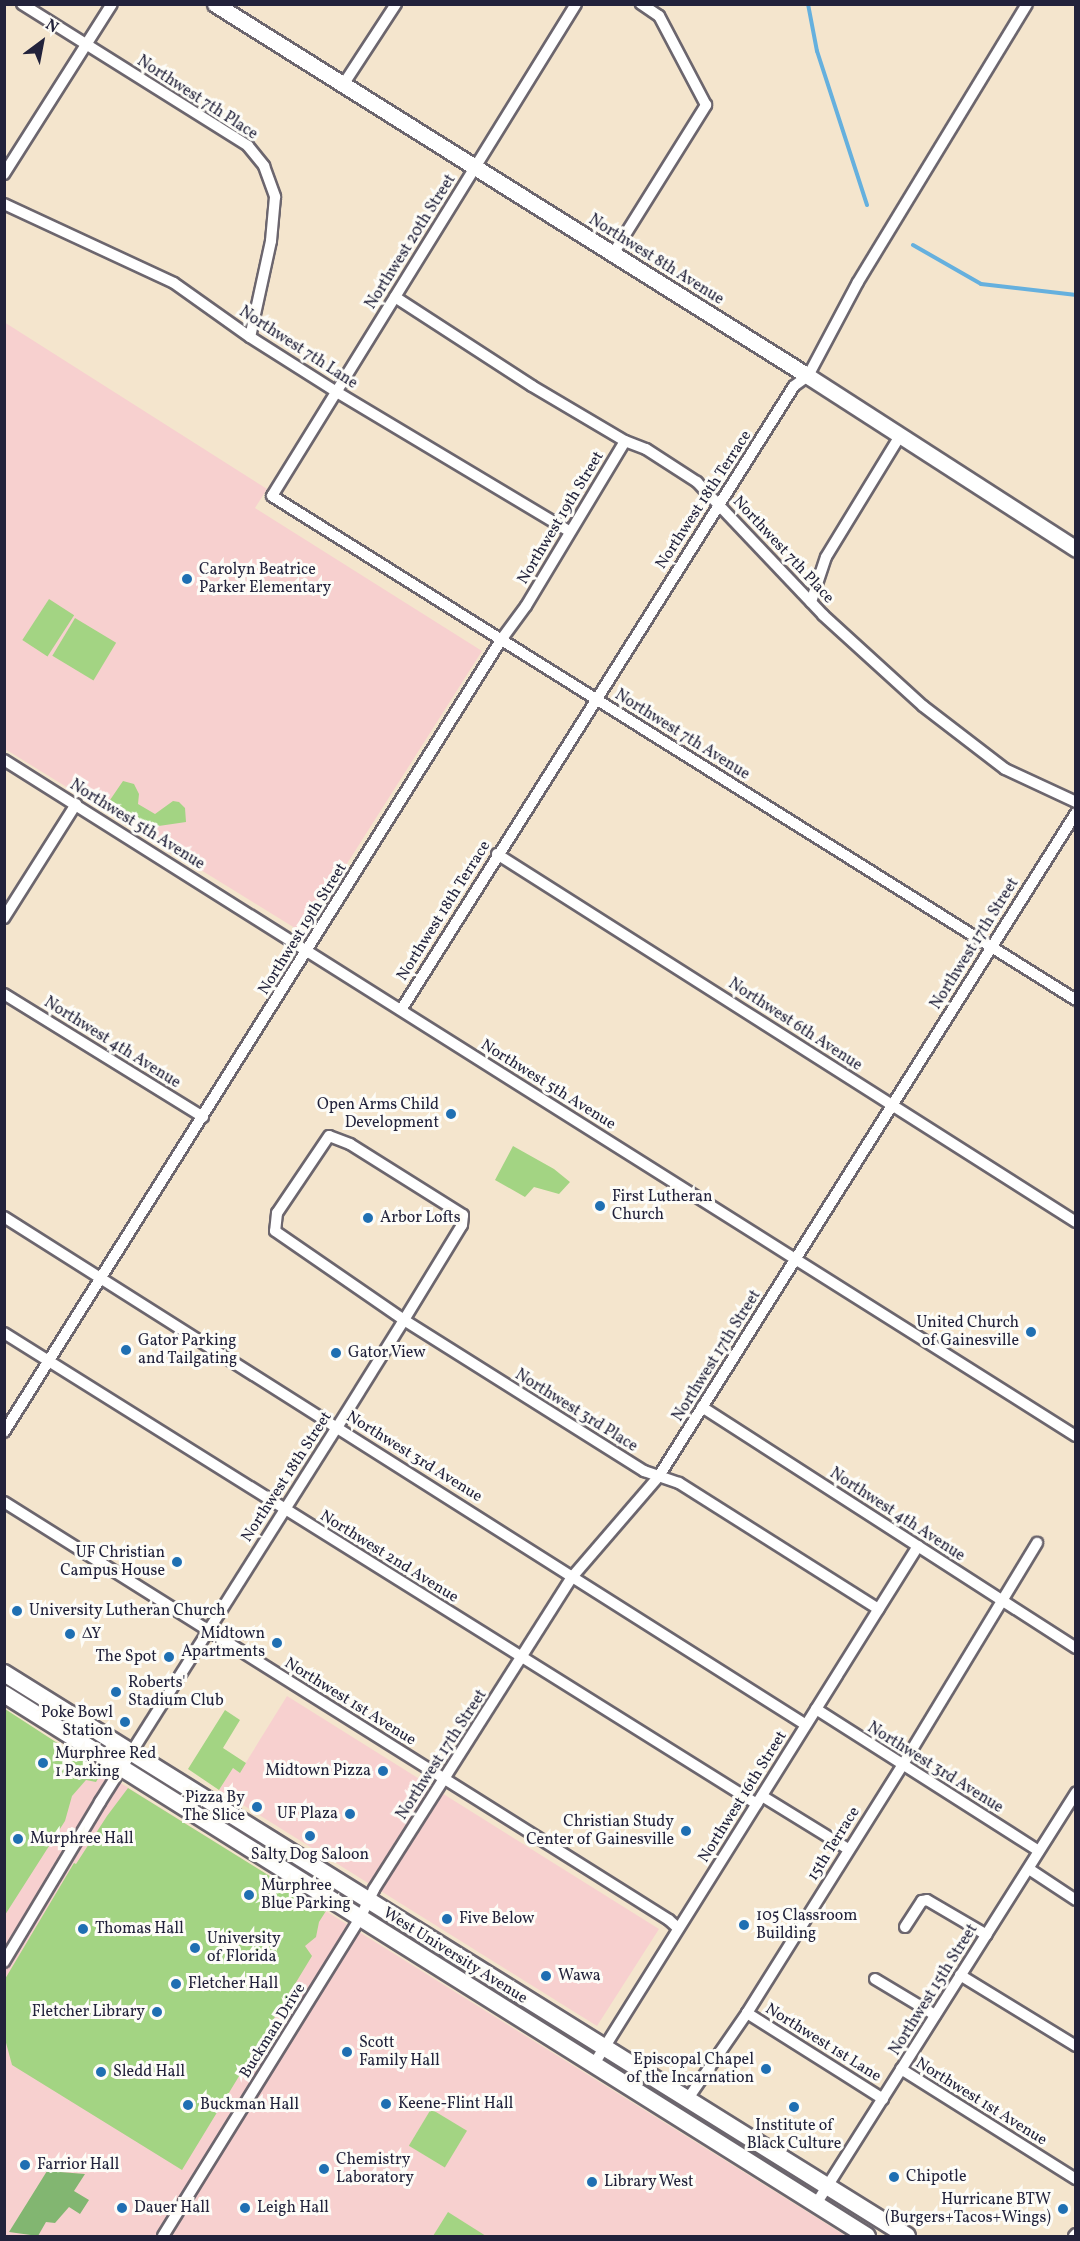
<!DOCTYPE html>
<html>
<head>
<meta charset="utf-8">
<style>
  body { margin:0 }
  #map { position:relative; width:1080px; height:2241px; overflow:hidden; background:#f4e5cd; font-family:Vollkorn,serif }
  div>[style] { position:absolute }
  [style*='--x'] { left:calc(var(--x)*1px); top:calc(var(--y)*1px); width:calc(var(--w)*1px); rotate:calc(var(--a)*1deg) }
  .built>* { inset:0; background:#f7d0cf }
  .green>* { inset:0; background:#a3d483; transform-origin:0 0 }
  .forest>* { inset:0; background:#82b671 }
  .stream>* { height:4px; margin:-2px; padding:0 2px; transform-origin:2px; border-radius:2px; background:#65b0de }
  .roads { filter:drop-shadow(2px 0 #6c666e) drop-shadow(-2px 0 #6c666e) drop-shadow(0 2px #6c666e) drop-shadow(0 -2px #6c666e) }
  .street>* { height:10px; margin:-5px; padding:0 5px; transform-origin:5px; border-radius:5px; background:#fff }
  .secondary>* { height:15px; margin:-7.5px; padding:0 7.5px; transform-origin:7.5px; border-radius:7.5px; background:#fff }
  .primary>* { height:16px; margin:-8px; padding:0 8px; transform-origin:8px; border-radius:8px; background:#fff }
  .dots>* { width:16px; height:16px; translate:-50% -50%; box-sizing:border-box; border:3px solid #fdfcf7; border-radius:50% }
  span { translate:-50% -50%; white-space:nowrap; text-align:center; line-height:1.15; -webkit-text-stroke:6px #fdfcf7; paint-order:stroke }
  .street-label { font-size:16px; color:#22223b }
  .poi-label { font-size:16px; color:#22223b }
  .left { translate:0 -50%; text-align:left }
  .right { translate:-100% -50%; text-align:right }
  .frame { position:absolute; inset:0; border:6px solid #22223b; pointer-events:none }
  .north { position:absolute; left:12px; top:12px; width:60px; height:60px; -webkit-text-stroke:4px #fdfcf7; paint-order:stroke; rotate:32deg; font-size:16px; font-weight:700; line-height:24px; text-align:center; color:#22223b }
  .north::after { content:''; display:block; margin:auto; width:21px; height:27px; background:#22223b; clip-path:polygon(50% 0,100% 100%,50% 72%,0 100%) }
</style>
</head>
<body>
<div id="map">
  <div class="built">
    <i style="clip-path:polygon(4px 322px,267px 489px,255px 508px,482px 651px,303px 933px,5px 749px)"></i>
    <i style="clip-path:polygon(287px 1696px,659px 1929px,597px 2026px,219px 1790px,233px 1768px,240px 1772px)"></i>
    <i style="clip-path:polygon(4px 1709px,87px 1762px,846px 2236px,5px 2236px)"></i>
  </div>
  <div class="green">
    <i style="left:49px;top:599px;width:30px;height:49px;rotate:33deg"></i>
    <i style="left:75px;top:618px;width:48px;height:44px;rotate:31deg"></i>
    <i style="clip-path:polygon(123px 781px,134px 784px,139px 794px,138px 804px,155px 814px,173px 801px,179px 802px,185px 808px,186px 822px,145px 828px,110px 800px)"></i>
    <i style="clip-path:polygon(513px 1146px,554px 1169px,570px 1182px,559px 1194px,534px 1187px,525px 1197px,495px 1180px)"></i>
    <i style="clip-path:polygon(5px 1709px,102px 1772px,96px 1782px,86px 1780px,72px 1796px,65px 1821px,5px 1915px)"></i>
    <i style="clip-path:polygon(225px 1710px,240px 1720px,223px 1748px,246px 1763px,240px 1773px,233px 1768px,219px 1790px,188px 1769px)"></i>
    <i style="clip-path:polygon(128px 1788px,326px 1911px,319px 1922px,316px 1937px,305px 1946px,312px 1956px,182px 2170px,12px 2065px,5px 2039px,5px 1979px,74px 1863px,76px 1864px,107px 1816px)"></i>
    <i style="left:431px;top:2109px;width:42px;height:43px;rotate:31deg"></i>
    <i style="clip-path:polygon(448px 2212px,486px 2236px,433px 2236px)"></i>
  </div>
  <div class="forest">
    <i style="clip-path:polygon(47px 2171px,85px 2174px,74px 2191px,89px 2200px,80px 2214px,69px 2207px,55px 2223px,46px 2222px,38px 2236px,9px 2232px)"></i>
  </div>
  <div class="stream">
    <i style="--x:808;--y:4;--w:48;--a:79.2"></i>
    <i style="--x:817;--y:51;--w:162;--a:72"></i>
    <i style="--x:913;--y:245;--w:78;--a:29.8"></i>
    <i style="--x:981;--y:284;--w:96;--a:6.6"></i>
  </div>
  <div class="roads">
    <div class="street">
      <i style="--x:22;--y:4;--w:267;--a:32.1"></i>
      <i style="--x:248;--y:146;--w:26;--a:51"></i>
      <i style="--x:264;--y:166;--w:33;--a:70"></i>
      <i style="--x:275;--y:197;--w:44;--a:95.2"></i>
      <i style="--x:271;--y:241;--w:98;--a:102.3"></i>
      <i style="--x:576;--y:4;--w:578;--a:121.71"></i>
      <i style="--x:272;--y:496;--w:949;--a:32.08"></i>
      <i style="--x:343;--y:85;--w:97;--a:-56.8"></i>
      <i style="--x:4;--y:174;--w:201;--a:-57.6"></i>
      <i style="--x:4;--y:204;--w:187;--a:24.9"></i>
      <i style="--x:174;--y:283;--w:93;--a:35.4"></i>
      <i style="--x:250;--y:337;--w:101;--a:32.4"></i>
      <i style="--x:335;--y:391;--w:273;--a:30.9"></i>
      <i style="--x:613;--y:254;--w:176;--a:-58"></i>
      <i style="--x:706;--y:105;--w:101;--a:-117.8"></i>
      <i style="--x:659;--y:16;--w:22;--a:-146"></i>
      <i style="--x:395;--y:297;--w:163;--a:33"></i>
      <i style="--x:532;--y:386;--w:108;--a:30.6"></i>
      <i style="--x:625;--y:441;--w:22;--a:21"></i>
      <i style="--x:646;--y:449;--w:61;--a:32.9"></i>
      <i style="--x:697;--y:482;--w:183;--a:46.5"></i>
      <i style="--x:823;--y:615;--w:135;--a:42.3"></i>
      <i style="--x:923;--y:706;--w:103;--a:37.5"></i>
      <i style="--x:1005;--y:769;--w:78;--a:24.9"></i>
      <i style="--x:811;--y:602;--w:47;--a:-71.6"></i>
      <i style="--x:826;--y:557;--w:142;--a:-58.6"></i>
      <i style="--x:4;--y:760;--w:1267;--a:32.24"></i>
      <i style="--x:497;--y:854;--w:686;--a:32.44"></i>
      <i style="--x:4;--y:918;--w:135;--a:-57.7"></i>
      <i style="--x:4;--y:994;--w:234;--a:31.7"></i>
      <i style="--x:401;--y:1010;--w:737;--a:-57.8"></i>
      <i style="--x:794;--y:386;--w:17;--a:-36"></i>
      <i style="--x:808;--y:376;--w:106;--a:-62"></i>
      <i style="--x:858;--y:282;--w:325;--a:-58.7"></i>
      <i style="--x:4;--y:1217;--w:949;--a:32.35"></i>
      <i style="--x:4;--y:1333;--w:888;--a:32.03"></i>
      <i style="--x:702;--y:1407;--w:445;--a:32.8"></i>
      <i style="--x:4;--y:1432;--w:935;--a:-57.89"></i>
      <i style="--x:501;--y:640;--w:42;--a:-53.7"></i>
      <i style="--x:526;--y:606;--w:192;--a:-59"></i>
      <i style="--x:4;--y:1502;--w:785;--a:32.15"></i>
      <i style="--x:669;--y:1920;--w:12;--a:42"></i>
      <i style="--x:816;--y:1709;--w:264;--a:32.5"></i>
      <i style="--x:762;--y:1796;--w:101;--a:31.6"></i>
      <i style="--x:1029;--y:1869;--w:56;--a:33.4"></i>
      <i style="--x:905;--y:1927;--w:31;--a:-57"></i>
      <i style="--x:922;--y:1901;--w:5;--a:-11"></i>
      <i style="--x:927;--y:1900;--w:69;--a:30.3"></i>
      <i style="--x:4;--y:1962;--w:187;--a:-59"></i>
      <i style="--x:100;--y:1802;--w:445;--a:-57.7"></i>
      <i style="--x:338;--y:1426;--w:125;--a:-58.1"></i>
      <i style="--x:404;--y:1320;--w:111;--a:-58.6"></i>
      <i style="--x:462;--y:1225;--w:10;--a:-84"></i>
      <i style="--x:463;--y:1215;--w:133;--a:-147.9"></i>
      <i style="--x:350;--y:1144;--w:22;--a:-159"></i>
      <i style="--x:329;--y:1136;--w:93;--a:124"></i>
      <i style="--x:277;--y:1213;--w:18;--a:96"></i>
      <i style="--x:275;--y:1231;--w:157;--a:34.6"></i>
      <i style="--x:404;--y:1320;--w:284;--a:32.2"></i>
      <i style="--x:644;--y:1471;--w:37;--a:19"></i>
      <i style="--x:679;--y:1483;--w:236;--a:32.3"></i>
      <i style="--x:960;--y:1975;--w:136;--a:31.5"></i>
      <i style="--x:875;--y:1979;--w:70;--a:31"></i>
      <i style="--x:747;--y:2013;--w:161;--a:32.3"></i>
      <i style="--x:594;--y:2064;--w:611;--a:-57.97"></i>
      <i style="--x:901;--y:2069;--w:207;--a:32.2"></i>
      <i style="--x:687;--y:2100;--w:106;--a:-55.4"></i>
      <i style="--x:747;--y:2013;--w:292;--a:-57.9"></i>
      <i style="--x:902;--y:1766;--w:261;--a:-58.8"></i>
      <i style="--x:816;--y:2204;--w:487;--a:-57.7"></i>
      <i style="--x:163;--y:2236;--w:374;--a:-58.2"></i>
      <i style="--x:360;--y:1918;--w:32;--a:-64"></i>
      <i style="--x:374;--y:1889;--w:371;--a:-57.6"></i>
      <i style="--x:573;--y:1576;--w:132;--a:-49.3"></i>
      <i style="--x:659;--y:1476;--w:783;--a:-57.83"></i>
      <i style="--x:1074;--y:2236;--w:3;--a:-45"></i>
    </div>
    <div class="secondary">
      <i style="--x:215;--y:4;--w:700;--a:32.1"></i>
      <i style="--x:808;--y:376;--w:319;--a:32.8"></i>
    </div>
    <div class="primary">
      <i style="--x:4;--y:1673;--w:1064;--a:31.94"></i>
      <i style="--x:4;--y:1694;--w:1019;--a:32.13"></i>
    </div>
  </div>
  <div class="dots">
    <i style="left:187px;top:579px;background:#1f6fb2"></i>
    <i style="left:451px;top:1114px;background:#1f6fb2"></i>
    <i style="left:600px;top:1206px;background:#1f6fb2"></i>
    <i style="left:368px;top:1218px;background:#1f6fb2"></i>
    <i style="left:1031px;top:1332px;background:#1f6fb2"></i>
    <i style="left:126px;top:1350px;background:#1f6fb2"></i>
    <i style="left:336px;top:1353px;background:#1f6fb2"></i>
    <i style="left:177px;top:1562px;background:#1f6fb2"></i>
    <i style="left:17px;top:1611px;background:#1f6fb2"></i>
    <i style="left:70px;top:1634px;background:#1f6fb2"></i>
    <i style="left:277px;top:1643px;background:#1f6fb2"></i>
    <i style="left:169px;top:1657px;background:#1f6fb2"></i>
    <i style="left:116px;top:1692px;background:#1f6fb2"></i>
    <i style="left:125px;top:1722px;background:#1f6fb2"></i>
    <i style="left:43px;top:1763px;background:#1f6fb2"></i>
    <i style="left:383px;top:1771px;background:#1f6fb2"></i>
    <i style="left:257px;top:1807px;background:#1f6fb2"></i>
    <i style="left:350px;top:1814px;background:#1f6fb2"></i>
    <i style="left:686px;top:1831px;background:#1f6fb2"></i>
    <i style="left:310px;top:1836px;background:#1f6fb2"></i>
    <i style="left:18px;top:1839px;background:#1f6fb2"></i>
    <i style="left:249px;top:1895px;background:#1f6fb2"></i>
    <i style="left:447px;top:1919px;background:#1f6fb2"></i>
    <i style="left:744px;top:1925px;background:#1f6fb2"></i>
    <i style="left:83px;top:1929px;background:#1f6fb2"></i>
    <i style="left:195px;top:1948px;background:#1f6fb2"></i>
    <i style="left:546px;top:1976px;background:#1f6fb2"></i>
    <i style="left:176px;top:1984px;background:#1f6fb2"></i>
    <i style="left:157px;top:2012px;background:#1f6fb2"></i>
    <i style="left:347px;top:2052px;background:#1f6fb2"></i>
    <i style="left:766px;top:2069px;background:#1f6fb2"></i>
    <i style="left:101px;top:2072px;background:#1f6fb2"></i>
    <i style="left:386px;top:2104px;background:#1f6fb2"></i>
    <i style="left:188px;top:2105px;background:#1f6fb2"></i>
    <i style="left:794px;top:2107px;background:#1f6fb2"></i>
    <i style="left:25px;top:2165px;background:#1f6fb2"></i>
    <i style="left:324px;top:2169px;background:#1f6fb2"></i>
    <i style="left:894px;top:2177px;background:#1f6fb2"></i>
    <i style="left:592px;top:2182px;background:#1f6fb2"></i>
    <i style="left:122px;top:2208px;background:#1f6fb2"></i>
    <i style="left:245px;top:2208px;background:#1f6fb2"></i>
    <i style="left:1063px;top:2209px;background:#1f6fb2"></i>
  </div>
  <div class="street-label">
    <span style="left:197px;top:98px;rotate:33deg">Northwest 7th Place</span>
    <span style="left:411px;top:242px;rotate:-58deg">Northwest 20th Street</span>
    <span style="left:656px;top:260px;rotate:32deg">Northwest 8th Avenue</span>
    <span style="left:298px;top:348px;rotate:33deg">Northwest 7th Lane</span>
    <span style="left:704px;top:500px;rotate:-57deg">Northwest 18th Terrace</span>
    <span style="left:561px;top:518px;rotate:-59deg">Northwest 19th Street</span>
    <span style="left:783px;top:550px;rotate:47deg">Northwest 7th Place</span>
    <span style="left:682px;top:735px;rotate:32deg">Northwest 7th Avenue</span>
    <span style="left:137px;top:825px;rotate:32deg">Northwest 5th Avenue</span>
    <span style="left:444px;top:911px;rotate:-58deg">Northwest 18th Terrace</span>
    <span style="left:303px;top:929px;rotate:-58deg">Northwest 19th Street</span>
    <span style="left:975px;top:944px;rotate:-58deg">Northwest 17th Street</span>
    <span style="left:795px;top:1025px;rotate:33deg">Northwest 6th Avenue</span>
    <span style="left:112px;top:1043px;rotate:32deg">Northwest 4th Avenue</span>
    <span style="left:548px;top:1085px;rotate:32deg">Northwest 5th Avenue</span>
    <span style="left:717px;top:1356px;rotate:-58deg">Northwest 17th Street</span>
    <span style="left:576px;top:1411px;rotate:32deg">Northwest 3rd Place</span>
    <span style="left:414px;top:1457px;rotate:32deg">Northwest 3rd Avenue</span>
    <span style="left:287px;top:1477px;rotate:-57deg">Northwest 18th Street</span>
    <span style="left:897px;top:1515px;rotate:33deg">Northwest 4th Avenue</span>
    <span style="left:389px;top:1557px;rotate:32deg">Northwest 2nd Avenue</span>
    <span style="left:350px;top:1702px;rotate:32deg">Northwest 1st Avenue</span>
    <span style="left:442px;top:1755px;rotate:-57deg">Northwest 17th Street</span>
    <span style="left:935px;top:1768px;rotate:32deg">Northwest 3rd Avenue</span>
    <span style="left:743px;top:1797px;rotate:-58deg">Northwest 16th Street</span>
    <span style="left:834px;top:1844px;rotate:-58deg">15th Terrace</span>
    <span style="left:455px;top:1956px;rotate:32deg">West University Avenue</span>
    <span style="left:934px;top:1990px;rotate:-58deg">Northwest 15th Street</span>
    <span style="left:273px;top:2031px;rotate:-58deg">Buckman Drive</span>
    <span style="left:823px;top:2043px;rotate:32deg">Northwest 1st Lane</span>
    <span style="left:981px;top:2102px;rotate:32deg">Northwest 1st Avenue</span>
  </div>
  <div class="poi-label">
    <span class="left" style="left:199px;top:579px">Carolyn Beatrice<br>Parker Elementary</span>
    <span class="right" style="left:439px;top:1114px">Open Arms Child<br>Development</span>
    <span class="left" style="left:612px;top:1206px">First Lutheran<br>Church</span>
    <span class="left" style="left:380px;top:1218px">Arbor Lofts</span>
    <span class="right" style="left:1019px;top:1332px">United Church<br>of Gainesville</span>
    <span class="left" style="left:138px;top:1350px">Gator Parking<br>and Tailgating</span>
    <span class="left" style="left:348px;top:1353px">Gator View</span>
    <span class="right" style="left:165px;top:1562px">UF Christian<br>Campus House</span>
    <span class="left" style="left:29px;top:1611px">University Lutheran Church</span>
    <span class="left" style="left:82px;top:1634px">ΔΥ</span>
    <span class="right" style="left:265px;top:1643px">Midtown<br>Apartments</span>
    <span class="right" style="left:157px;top:1657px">The Spot</span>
    <span class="left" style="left:128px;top:1692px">Roberts'<br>Stadium Club</span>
    <span class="right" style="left:113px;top:1722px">Poke Bowl<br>Station</span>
    <span class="left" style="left:55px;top:1763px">Murphree Red<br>1 Parking</span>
    <span class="right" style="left:371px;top:1771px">Midtown Pizza</span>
    <span class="right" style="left:245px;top:1807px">Pizza By<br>The Slice</span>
    <span class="right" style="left:338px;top:1814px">UF Plaza</span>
    <span class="right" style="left:674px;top:1831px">Christian Study<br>Center of Gainesville</span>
    <span class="left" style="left:30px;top:1839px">Murphree Hall</span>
    <span style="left:310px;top:1855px">Salty Dog Saloon</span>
    <span class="left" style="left:261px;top:1895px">Murphree<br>Blue Parking</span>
    <span class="left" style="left:756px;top:1925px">105 Classroom<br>Building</span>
    <span class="left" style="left:459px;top:1919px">Five Below</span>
    <span class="left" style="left:95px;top:1929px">Thomas Hall</span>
    <span class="left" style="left:207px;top:1948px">University<br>of Florida</span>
    <span class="left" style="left:558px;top:1976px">Wawa</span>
    <span class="left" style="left:188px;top:1984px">Fletcher Hall</span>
    <span class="right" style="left:145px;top:2012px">Fletcher Library</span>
    <span class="left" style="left:359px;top:2052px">Scott<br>Family Hall</span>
    <span class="right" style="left:754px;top:2069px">Episcopal Chapel<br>of the Incarnation</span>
    <span class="left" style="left:113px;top:2072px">Sledd Hall</span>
    <span class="left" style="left:398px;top:2104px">Keene-Flint Hall</span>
    <span class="left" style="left:200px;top:2105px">Buckman Hall</span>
    <span style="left:794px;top:2135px">Institute of<br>Black Culture</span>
    <span class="left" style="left:336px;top:2169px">Chemistry<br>Laboratory</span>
    <span class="left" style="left:37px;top:2165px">Farrior Hall</span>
    <span class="left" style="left:906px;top:2177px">Chipotle</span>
    <span class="left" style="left:604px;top:2182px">Library West</span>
    <span class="right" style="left:1051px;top:2209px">Hurricane BTW<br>(Burgers+Tacos+Wings)</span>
    <span class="left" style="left:134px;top:2208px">Dauer Hall</span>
    <span class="left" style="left:257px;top:2208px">Leigh Hall</span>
  </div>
  <div class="frame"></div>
  <div class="north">N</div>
</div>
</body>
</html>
